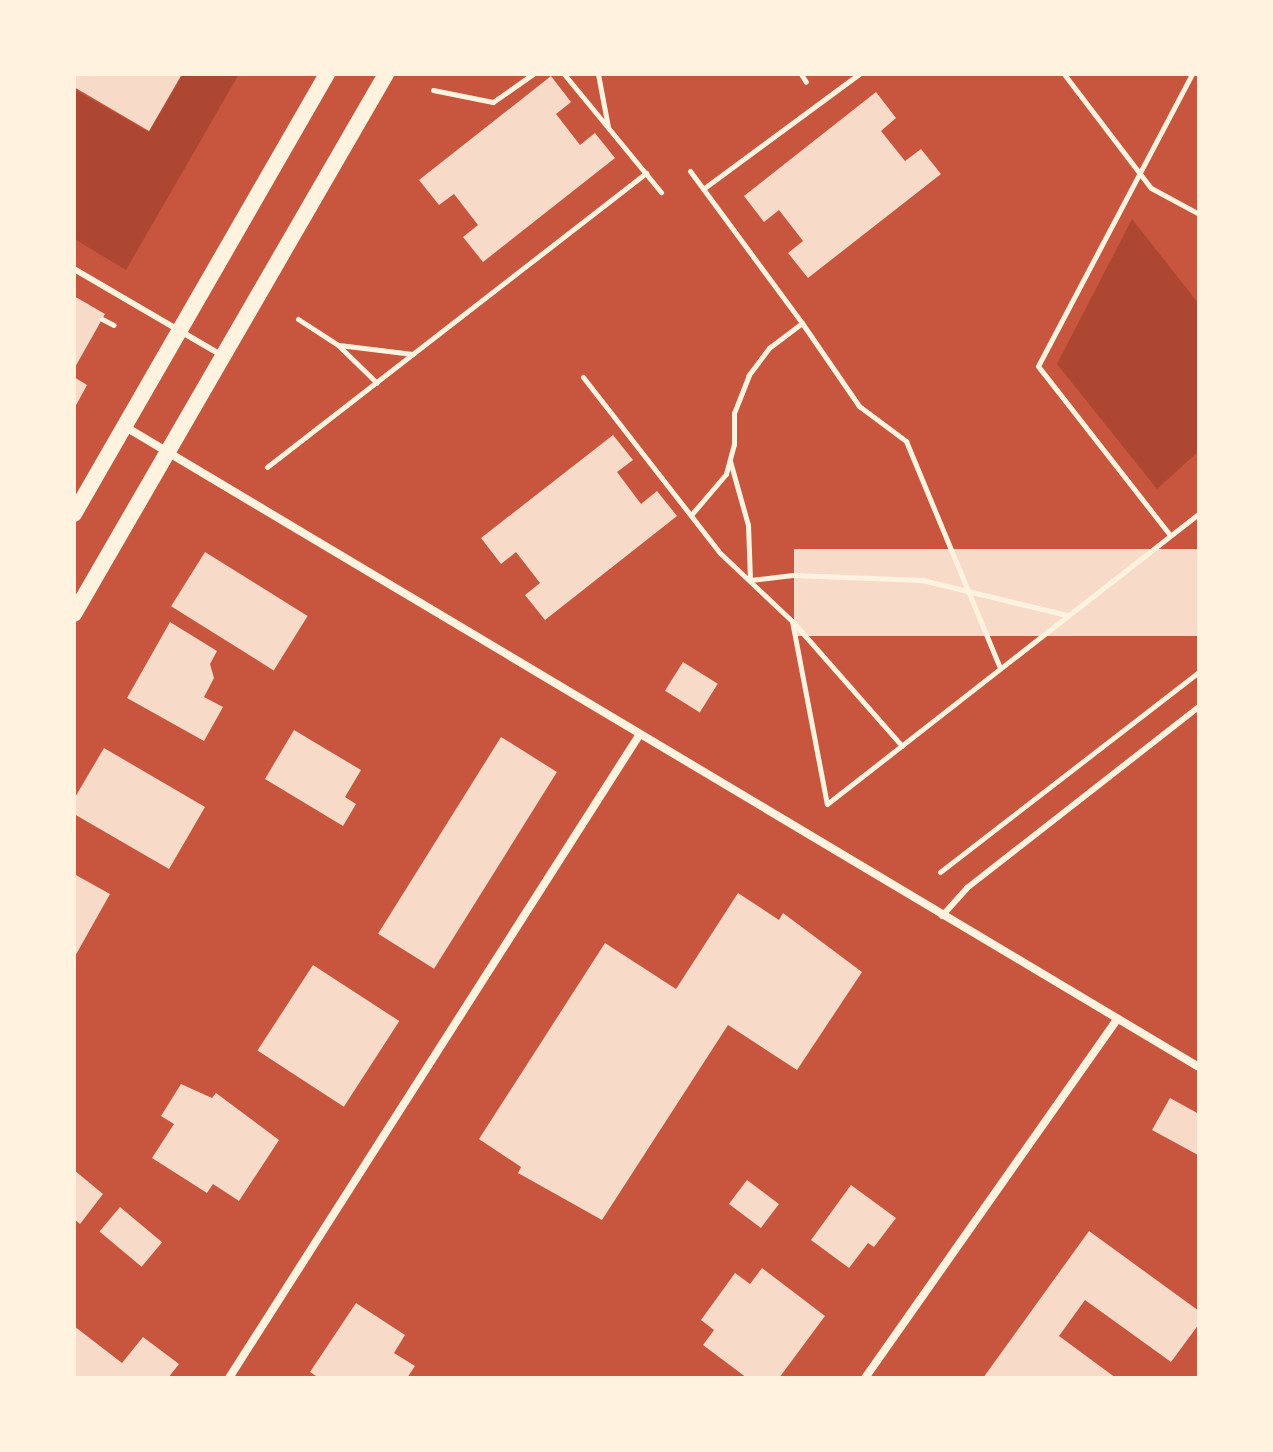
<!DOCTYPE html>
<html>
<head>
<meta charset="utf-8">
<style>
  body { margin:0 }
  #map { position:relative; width:1273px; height:1452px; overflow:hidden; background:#c8553d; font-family:Poppins,sans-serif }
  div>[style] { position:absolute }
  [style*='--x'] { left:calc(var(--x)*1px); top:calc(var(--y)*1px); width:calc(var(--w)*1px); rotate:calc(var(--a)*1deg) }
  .green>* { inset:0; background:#ae4732 }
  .building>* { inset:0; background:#f7dbc8; transform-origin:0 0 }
  .path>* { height:5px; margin:-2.5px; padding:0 2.5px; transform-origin:2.5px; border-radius:2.5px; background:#fff3e0 }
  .service>* { height:6px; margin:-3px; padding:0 3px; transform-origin:3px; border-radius:3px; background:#fff3e0 }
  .minor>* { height:8px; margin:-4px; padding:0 4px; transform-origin:4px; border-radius:4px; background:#fff3e0 }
  .secondary>* { height:16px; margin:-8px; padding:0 8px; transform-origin:8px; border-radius:8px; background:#fff3e0 }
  span { translate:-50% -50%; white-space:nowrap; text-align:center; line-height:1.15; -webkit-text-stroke:8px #fff3e0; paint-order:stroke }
  .frame { position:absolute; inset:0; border:76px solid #fff3e0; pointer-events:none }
</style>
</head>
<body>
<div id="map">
  <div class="green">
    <i style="clip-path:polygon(183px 74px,239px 74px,126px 270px,76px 240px,74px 233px,74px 89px,149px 132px)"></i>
    <i style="clip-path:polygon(1132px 219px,1199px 304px,1199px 451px,1157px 489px,1057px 364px)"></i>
  </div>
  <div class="building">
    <i style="clip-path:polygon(74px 74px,182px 74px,149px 131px,74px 87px)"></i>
    <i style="clip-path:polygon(551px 76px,571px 102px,556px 114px,580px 145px,595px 133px,615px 158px,483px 262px,463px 237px,478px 225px,454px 194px,439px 205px,419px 180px)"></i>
    <i style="clip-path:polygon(876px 92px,896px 118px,881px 131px,905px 161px,921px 149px,941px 174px,808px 278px,788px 253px,803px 241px,779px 210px,764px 222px,744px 196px)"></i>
    <i style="clip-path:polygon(74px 296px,105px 314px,74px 369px)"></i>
    <i style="clip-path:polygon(74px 377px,87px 385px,74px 409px)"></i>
    <i style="clip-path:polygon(613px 435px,633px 460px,617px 472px,641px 504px,657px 491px,677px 516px,545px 620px,525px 595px,540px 583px,516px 552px,501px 564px,481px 538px)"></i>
    <i style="left:1199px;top:549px;width:87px;height:405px;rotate:90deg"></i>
    <i style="left:205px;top:552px;width:121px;height:64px;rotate:32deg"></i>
    <i style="clip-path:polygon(170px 622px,217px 651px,210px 664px,214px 678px,204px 697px,223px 707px,204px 741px,127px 698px)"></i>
    <i style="left:683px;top:662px;width:41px;height:34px;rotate:32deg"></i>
    <i style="clip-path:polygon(294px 730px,361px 770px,345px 797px,356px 804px,343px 826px,265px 779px)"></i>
    <i style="left:501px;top:737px;width:66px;height:232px;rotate:32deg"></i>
    <i style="clip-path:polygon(104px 748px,205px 807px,169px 869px,74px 814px,74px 799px)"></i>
    <i style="clip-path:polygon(74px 874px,110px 894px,74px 958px)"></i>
    <i style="clip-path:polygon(738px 893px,779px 920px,783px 913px,862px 972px,797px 1070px,728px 1025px,602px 1220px,518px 1173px,521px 1167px,479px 1139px,605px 943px,676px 989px)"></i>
    <i style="left:313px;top:965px;width:103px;height:102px;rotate:33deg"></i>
    <i style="clip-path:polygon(181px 1084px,212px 1098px,216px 1093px,279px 1140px,239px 1201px,213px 1184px,207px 1193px,152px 1158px,174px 1124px,161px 1116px)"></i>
    <i style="clip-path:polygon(1170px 1098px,1199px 1114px,1198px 1155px,1152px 1130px)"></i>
    <i style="clip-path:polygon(74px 1170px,103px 1194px,80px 1224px,74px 1219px)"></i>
    <i style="left:747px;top:1180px;width:40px;height:30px;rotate:37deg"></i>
    <i style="clip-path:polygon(851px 1185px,896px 1218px,874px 1247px,868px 1243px,849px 1268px,811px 1240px)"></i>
    <i style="left:120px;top:1207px;width:55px;height:32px;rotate:40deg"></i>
    <i style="clip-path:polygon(1089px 1231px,1199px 1311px,1199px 1324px,1171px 1362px,1085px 1300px,1059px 1336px,1116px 1378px,983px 1378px)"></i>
    <i style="clip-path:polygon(762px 1268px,825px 1316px,779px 1378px,747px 1378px,703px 1345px,714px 1330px,701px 1320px,735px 1273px,750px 1284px)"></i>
    <i style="clip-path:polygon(356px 1303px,405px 1335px,394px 1353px,415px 1366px,407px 1378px,319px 1378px,310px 1372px)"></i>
    <i style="clip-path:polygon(74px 1326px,122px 1363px,143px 1337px,179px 1364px,168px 1378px,74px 1378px)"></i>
  </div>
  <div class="path">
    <i style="--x:564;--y:74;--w:153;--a:50.6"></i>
    <i style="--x:598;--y:74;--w:54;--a:79.3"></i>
    <i style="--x:801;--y:74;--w:9;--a:58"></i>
    <i style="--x:1064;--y:74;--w:143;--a:52.7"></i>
    <i style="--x:1151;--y:188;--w:55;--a:28.4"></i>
    <i style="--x:433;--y:90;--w:61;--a:11.3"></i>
    <i style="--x:493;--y:102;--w:49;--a:-35"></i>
    <i style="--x:690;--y:171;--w:189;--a:53.6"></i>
    <i style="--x:802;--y:323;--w:41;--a:142.9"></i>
    <i style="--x:769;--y:348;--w:34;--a:127"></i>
    <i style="--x:749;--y:375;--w:41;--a:111.5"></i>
    <i style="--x:734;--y:413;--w:31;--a:90"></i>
    <i style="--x:734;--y:444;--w:31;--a:105"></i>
    <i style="--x:726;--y:474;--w:54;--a:130.5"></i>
    <i style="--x:703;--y:189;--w:194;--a:-36.4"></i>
    <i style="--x:102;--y:319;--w:13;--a:27"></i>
    <i style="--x:298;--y:319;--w:48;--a:33"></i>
    <i style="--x:338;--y:345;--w:54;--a:44.3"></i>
    <i style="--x:802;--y:323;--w:101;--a:55.5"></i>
    <i style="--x:859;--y:406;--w:59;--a:36.7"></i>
    <i style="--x:906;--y:441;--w:246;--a:67.5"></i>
    <i style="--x:339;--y:345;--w:74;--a:7"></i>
    <i style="--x:583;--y:377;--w:223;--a:52.1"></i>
    <i style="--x:720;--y:553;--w:99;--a:43.4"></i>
    <i style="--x:792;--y:621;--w:186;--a:79.2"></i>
    <i style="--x:827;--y:804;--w:472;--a:-38"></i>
    <i style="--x:730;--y:461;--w:66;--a:74.3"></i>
    <i style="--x:748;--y:525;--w:55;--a:87.9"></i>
    <i style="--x:750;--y:580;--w:43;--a:-6.6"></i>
    <i style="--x:793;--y:575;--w:129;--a:2.2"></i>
    <i style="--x:922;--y:580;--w:149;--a:13.6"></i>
    <i style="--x:267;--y:467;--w:480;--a:-37.8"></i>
    <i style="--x:1170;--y:535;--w:214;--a:-128"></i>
    <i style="--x:1038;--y:366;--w:330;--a:-62.2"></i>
    <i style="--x:793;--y:622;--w:165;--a:48.7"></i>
    <i style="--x:940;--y:872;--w:327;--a:-37.7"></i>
  </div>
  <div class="service">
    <i style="--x:74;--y:269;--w:173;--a:30.3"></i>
    <i style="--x:942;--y:916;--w:38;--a:-48"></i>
    <i style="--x:967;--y:888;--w:294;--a:-38"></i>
  </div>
  <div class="minor">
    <i style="--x:124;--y:426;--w:1252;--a:30.81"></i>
    <i style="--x:229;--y:1378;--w:760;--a:-57.46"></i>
    <i style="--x:865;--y:1378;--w:439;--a:-54.9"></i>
  </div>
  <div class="secondary">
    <i style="--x:74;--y:514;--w:508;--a:-60.1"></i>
    <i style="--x:74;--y:614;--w:624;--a:-59.98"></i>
  </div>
  <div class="frame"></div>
</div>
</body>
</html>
